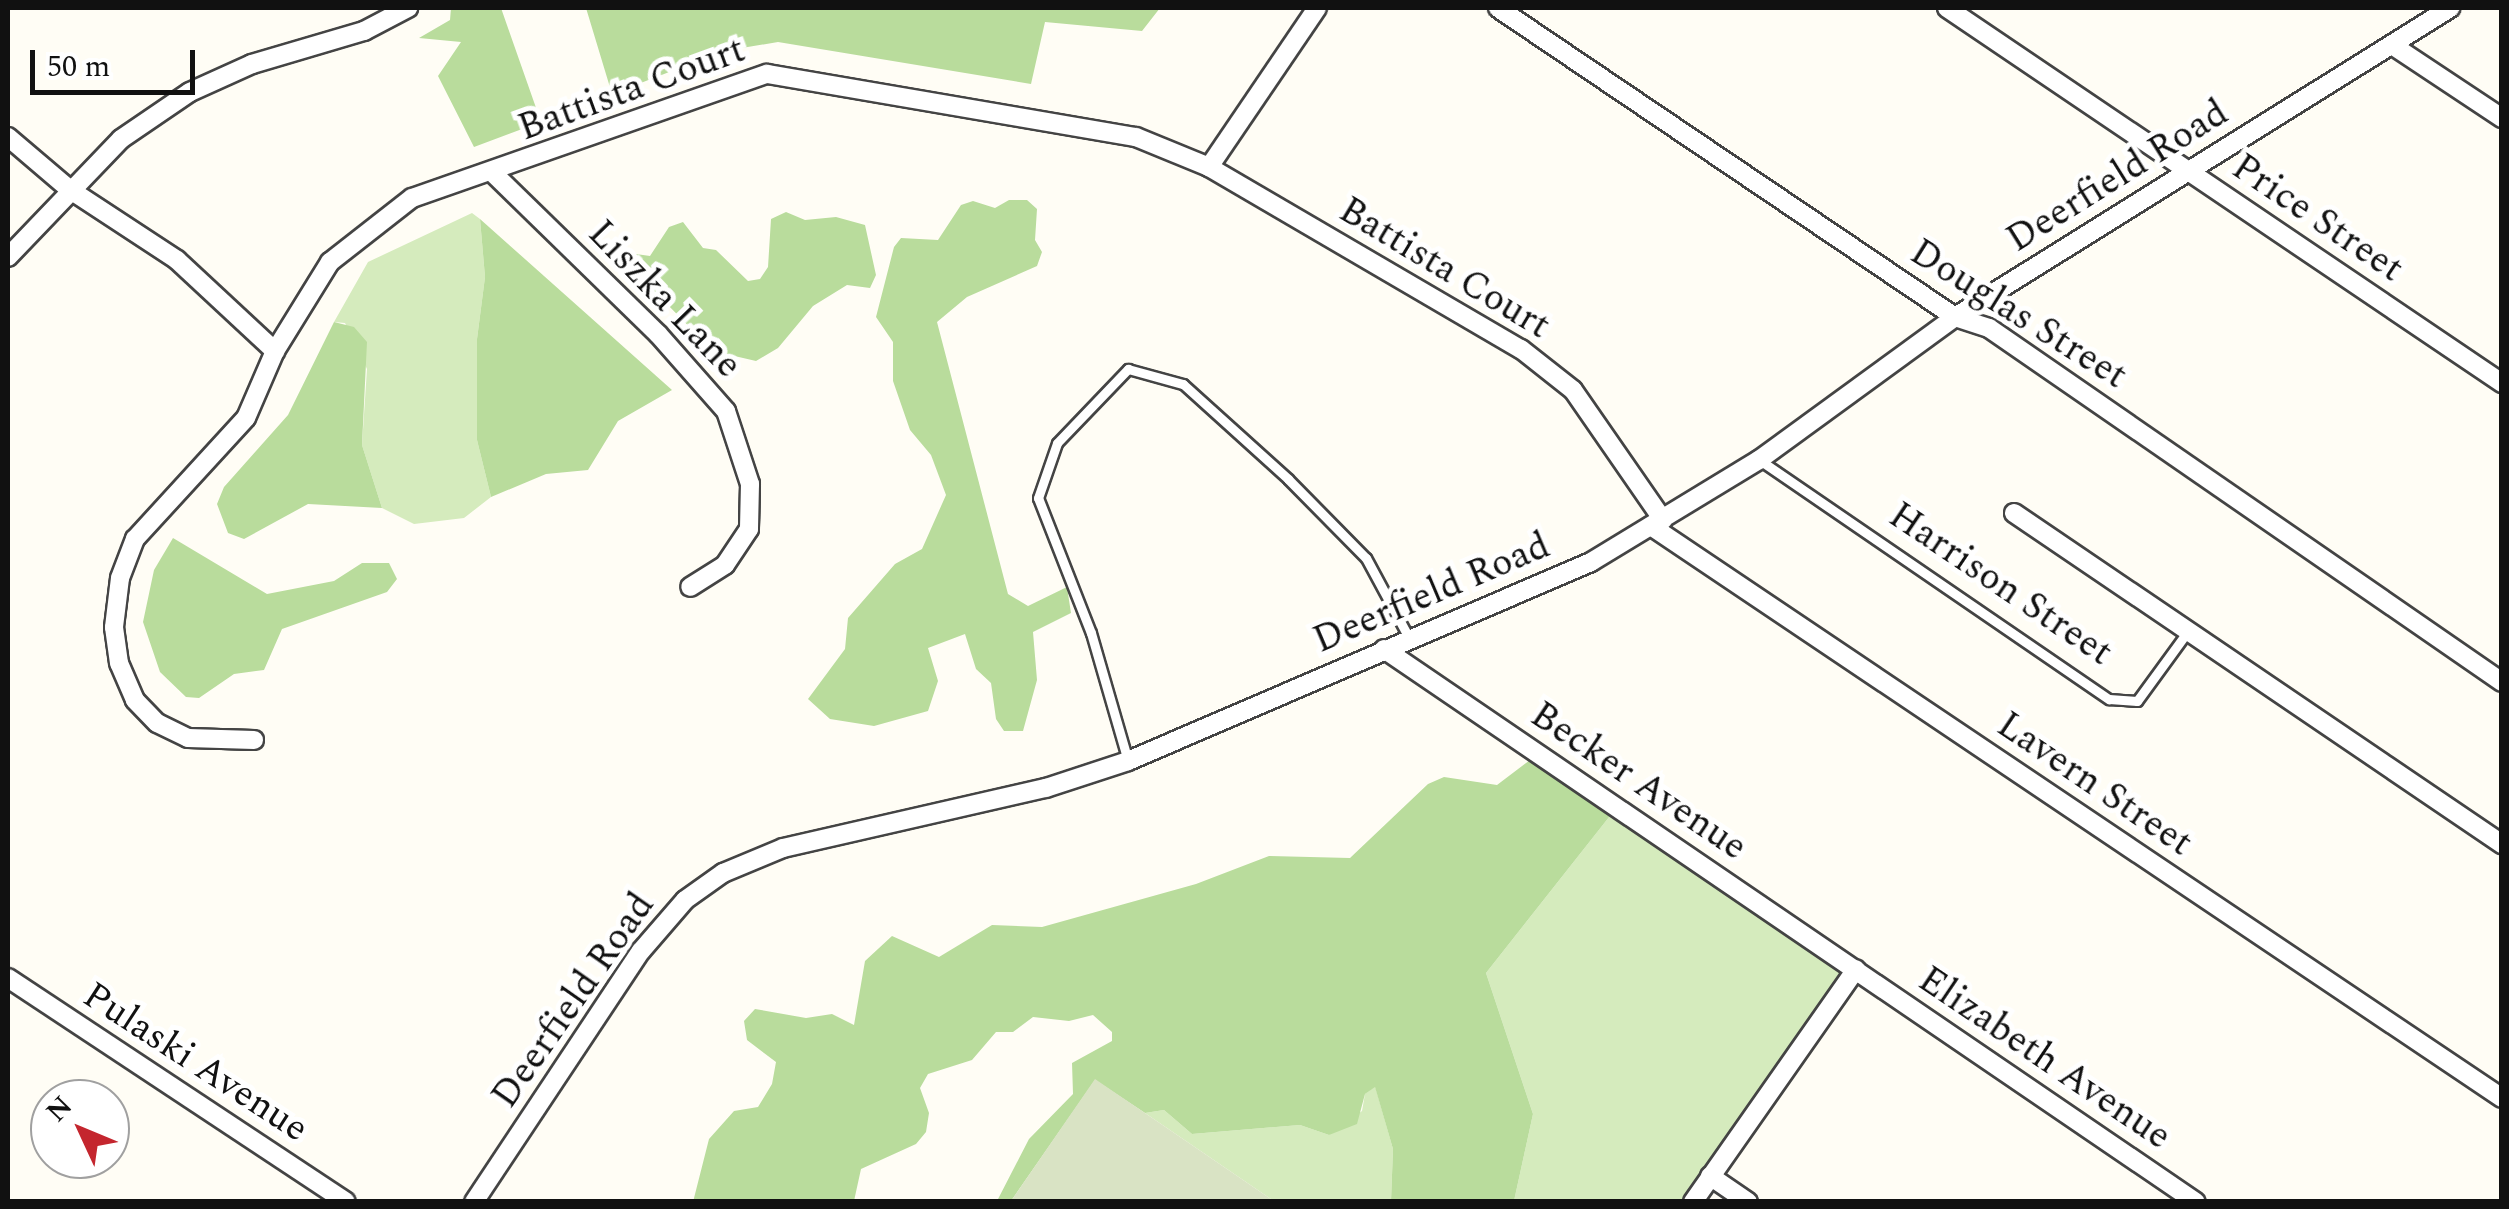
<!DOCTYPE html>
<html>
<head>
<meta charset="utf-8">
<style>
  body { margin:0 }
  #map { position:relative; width:2509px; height:1209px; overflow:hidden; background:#fffdf5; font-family:Spectral,serif }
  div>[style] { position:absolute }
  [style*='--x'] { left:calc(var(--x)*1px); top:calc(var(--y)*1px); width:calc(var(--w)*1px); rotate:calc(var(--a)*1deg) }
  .green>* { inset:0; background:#d5ebbd }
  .forest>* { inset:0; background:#b9dc9c }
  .cemetery>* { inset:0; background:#d9e3c4 }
  .roads { filter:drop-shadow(2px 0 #444) drop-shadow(-2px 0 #444) drop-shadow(0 2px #444) drop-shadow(0 -2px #444) }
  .lane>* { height:9px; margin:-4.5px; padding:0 4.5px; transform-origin:4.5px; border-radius:4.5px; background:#fff }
  .street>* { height:18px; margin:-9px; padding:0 9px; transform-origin:9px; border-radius:9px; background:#fff }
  span { translate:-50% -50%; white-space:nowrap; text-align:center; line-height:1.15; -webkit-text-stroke:10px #fff; paint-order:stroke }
  .street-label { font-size:38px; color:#111 }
  .frame { position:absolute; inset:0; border:10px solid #111; pointer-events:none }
  .north { position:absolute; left:30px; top:1079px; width:100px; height:100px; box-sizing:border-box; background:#fff; border:2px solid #a0a0a0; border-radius:50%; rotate:314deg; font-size:28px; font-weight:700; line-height:40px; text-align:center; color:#111 }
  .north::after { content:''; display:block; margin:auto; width:35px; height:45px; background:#c4262e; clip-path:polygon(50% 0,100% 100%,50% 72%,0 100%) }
  .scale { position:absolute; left:30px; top:50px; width:165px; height:45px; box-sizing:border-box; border:5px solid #111; border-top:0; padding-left:12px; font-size:30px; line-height:35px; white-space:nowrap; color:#111; -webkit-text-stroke:8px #fff; paint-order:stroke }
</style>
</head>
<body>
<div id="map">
  <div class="green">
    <i style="clip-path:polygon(472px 213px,480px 219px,485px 277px,477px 339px,477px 440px,491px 497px,464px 518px,414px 524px,382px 508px,362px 445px,367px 369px,345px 323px,334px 322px,368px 262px)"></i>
    <i style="clip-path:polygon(1617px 807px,1856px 969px,1693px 1202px,1514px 1201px,1533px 1114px,1486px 973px)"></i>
    <i style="clip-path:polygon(1375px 1086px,1393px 1149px,1391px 1201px,1274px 1201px,1145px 1113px,1164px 1110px,1192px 1134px,1300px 1125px,1329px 1135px,1362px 1111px,1365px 1094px)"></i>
  </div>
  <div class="forest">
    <i style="clip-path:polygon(451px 8px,501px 8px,541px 122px,474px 147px,438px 76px,461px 42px,419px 38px,450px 20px)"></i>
    <i style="clip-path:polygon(586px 8px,1001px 9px,1160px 8px,1142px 31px,1045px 22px,1031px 84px,778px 42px,724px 51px,612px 94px)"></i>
    <i style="clip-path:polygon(1009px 200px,1027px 200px,1037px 209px,1035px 240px,1042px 252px,1037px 266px,967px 297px,937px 322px,1008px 594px,1028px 606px,1067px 587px,1071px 613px,1033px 632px,1037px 680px,1023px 731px,1004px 731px,996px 719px,991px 683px,976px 669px,965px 634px,928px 648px,938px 681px,928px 711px,874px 726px,830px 719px,808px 699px,845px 649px,848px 618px,895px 564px,922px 549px,946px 495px,931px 455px,910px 430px,893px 381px,893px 342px,876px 317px,894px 247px,901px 238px,938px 240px,961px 205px,973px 201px,995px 208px)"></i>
    <i style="clip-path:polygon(786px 212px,805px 220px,836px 217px,865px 225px,876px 275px,870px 288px,847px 285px,813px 306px,778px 348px,756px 361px,713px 351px,615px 251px,650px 256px,669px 227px,683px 222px,703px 248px,716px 250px,748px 281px,760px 279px,768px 267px,771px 219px)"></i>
    <i style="clip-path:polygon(480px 219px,672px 390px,618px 421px,588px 470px,546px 474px,491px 497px,477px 440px,477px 339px,485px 277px)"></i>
    <i style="clip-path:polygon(334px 322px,354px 327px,367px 342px,362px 445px,382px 508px,308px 504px,244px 539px,228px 533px,217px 504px,224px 487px,288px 415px)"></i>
    <i style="clip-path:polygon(173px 538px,267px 594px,334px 581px,362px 563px,389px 563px,397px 579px,387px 592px,282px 629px,264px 670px,234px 674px,199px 698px,186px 697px,160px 672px,143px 622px,154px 570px)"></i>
    <i style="clip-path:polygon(1538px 754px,1617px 807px,1486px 973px,1533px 1114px,1514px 1201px,1391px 1201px,1393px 1149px,1375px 1087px,1365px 1094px,1357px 1124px,1329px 1135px,1300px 1125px,1192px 1134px,1164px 1110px,1145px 1113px,1095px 1080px,1011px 1201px,997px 1201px,1029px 1139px,1073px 1094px,1072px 1063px,1112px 1041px,1112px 1032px,1093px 1015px,1069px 1021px,1033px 1017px,1013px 1032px,996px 1032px,972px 1060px,928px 1074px,920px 1088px,929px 1113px,926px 1132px,916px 1144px,861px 1169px,854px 1201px,693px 1202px,709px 1139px,734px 1111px,758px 1107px,772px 1084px,776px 1062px,747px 1040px,744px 1021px,755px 1009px,806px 1018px,832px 1014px,854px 1025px,865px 961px,892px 936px,939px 957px,992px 925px,1042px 927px,1196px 884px,1269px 856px,1350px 858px,1428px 784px,1444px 777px,1497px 785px)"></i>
  </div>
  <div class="cemetery">
    <i style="clip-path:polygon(1095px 1079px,1145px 1113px,1274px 1201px,1011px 1201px)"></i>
  </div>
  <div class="roads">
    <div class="lane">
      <i style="--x:1761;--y:461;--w:422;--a:34.4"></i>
      <i style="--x:2109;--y:699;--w:28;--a:4"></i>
      <i style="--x:2137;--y:701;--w:87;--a:-53.9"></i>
      <i style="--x:1128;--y:761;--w:133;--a:-106.1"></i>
      <i style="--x:1091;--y:633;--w:145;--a:-111.4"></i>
      <i style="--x:1038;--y:498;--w:58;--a:-70.9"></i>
      <i style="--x:1057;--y:443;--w:103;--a:-46.2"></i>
      <i style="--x:1128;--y:369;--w:57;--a:15.3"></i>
      <i style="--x:1183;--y:384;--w:142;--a:42.1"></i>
      <i style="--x:1288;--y:479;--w:111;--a:45.4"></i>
      <i style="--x:1366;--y:558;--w:91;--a:61.7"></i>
    </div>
    <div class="street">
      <i style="--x:1498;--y:8;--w:552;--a:34.06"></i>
      <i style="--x:1955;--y:317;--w:36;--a:18"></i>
      <i style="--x:1989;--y:328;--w:623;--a:34.61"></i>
      <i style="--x:1947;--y:8;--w:670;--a:34.05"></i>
      <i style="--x:2392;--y:45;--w:132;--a:33.6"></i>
      <i style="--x:8;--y:137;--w:80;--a:40.4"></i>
      <i style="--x:69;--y:189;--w:129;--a:33.3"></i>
      <i style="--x:177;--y:260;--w:134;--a:42.9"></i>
      <i style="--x:1209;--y:167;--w:192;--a:-55.8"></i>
      <i style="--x:494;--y:174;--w:229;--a:44.3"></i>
      <i style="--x:658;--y:334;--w:103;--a:48.6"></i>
      <i style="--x:726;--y:411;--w:77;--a:71.8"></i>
      <i style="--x:750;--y:484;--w:45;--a:91.3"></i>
      <i style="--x:749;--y:529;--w:43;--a:123.7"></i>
      <i style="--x:725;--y:565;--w:41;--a:147.8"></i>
      <i style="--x:8;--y:257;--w:163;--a:-46.2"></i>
      <i style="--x:121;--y:139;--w:83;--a:-34.3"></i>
      <i style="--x:190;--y:92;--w:68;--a:-24.3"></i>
      <i style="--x:252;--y:64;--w:117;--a:-16.4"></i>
      <i style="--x:364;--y:31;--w:50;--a:-27.6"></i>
      <i style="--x:2014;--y:513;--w:590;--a:34.15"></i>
      <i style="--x:1651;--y:526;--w:1025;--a:33.91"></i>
      <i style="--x:1384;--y:649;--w:982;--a:34.26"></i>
      <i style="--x:254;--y:740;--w:66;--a:-178.3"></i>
      <i style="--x:188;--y:738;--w:34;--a:-154"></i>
      <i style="--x:157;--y:723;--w:32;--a:-134"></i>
      <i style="--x:135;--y:700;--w:40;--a:-113.4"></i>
      <i style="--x:119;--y:663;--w:36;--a:-98"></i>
      <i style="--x:114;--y:627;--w:49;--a:-83"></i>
      <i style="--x:120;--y:578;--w:42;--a:-69"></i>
      <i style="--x:135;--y:539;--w:164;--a:-47.5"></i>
      <i style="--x:246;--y:418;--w:73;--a:-66.6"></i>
      <i style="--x:275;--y:351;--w:105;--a:-58.3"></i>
      <i style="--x:330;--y:262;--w:104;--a:-38"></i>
      <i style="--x:412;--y:198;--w:376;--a:-19.3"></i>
      <i style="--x:767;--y:74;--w:374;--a:9.7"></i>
      <i style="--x:1136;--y:137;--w:79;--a:22.3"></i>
      <i style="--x:1209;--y:167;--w:361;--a:30.3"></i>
      <i style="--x:1521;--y:349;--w:66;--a:38.3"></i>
      <i style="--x:1573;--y:390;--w:158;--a:55.3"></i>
      <i style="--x:8;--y:978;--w:405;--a:33.5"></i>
      <i style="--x:1710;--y:1176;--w:46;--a:34.4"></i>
      <i style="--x:474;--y:1202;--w:301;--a:-56.4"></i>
      <i style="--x:641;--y:951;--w:67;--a:-49.2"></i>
      <i style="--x:685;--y:900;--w:47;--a:-35.4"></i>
      <i style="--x:723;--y:873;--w:65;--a:-22.6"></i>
      <i style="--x:783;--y:848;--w:270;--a:-12.9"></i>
      <i style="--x:1046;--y:788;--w:86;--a:-18.2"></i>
      <i style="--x:1128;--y:761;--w:504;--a:-23.26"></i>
      <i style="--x:1591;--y:562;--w:197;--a:-31.3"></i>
      <i style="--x:1759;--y:460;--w:243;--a:-36.1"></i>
      <i style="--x:1955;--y:317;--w:584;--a:-31.97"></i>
      <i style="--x:1693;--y:1202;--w:284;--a:-55"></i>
    </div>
  </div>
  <div class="street-label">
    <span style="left:632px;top:90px;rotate:-20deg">Battista Court</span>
    <span style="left:2118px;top:177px;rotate:-32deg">Deerfield Road</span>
    <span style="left:2317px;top:219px;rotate:34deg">Price Street</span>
    <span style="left:1444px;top:269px;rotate:31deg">Battista Court</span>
    <span style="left:664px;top:300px;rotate:46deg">Liszka Lane</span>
    <span style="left:2018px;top:315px;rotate:32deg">Douglas Street</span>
    <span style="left:2000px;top:585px;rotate:34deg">Harrison Street</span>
    <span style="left:1432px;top:594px;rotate:-23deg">Deerfield Road</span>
    <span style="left:1638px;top:782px;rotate:34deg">Becker Avenue</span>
    <span style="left:2094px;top:785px;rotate:34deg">Lavern Street</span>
    <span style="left:574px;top:1001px;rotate:-55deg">Deerfield Road</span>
    <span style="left:2044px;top:1059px;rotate:34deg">Elizabeth Avenue</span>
    <span style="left:195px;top:1063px;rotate:33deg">Pulaski Avenue</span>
  </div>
  <div class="frame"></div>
  <div class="north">N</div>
  <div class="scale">50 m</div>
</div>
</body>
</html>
